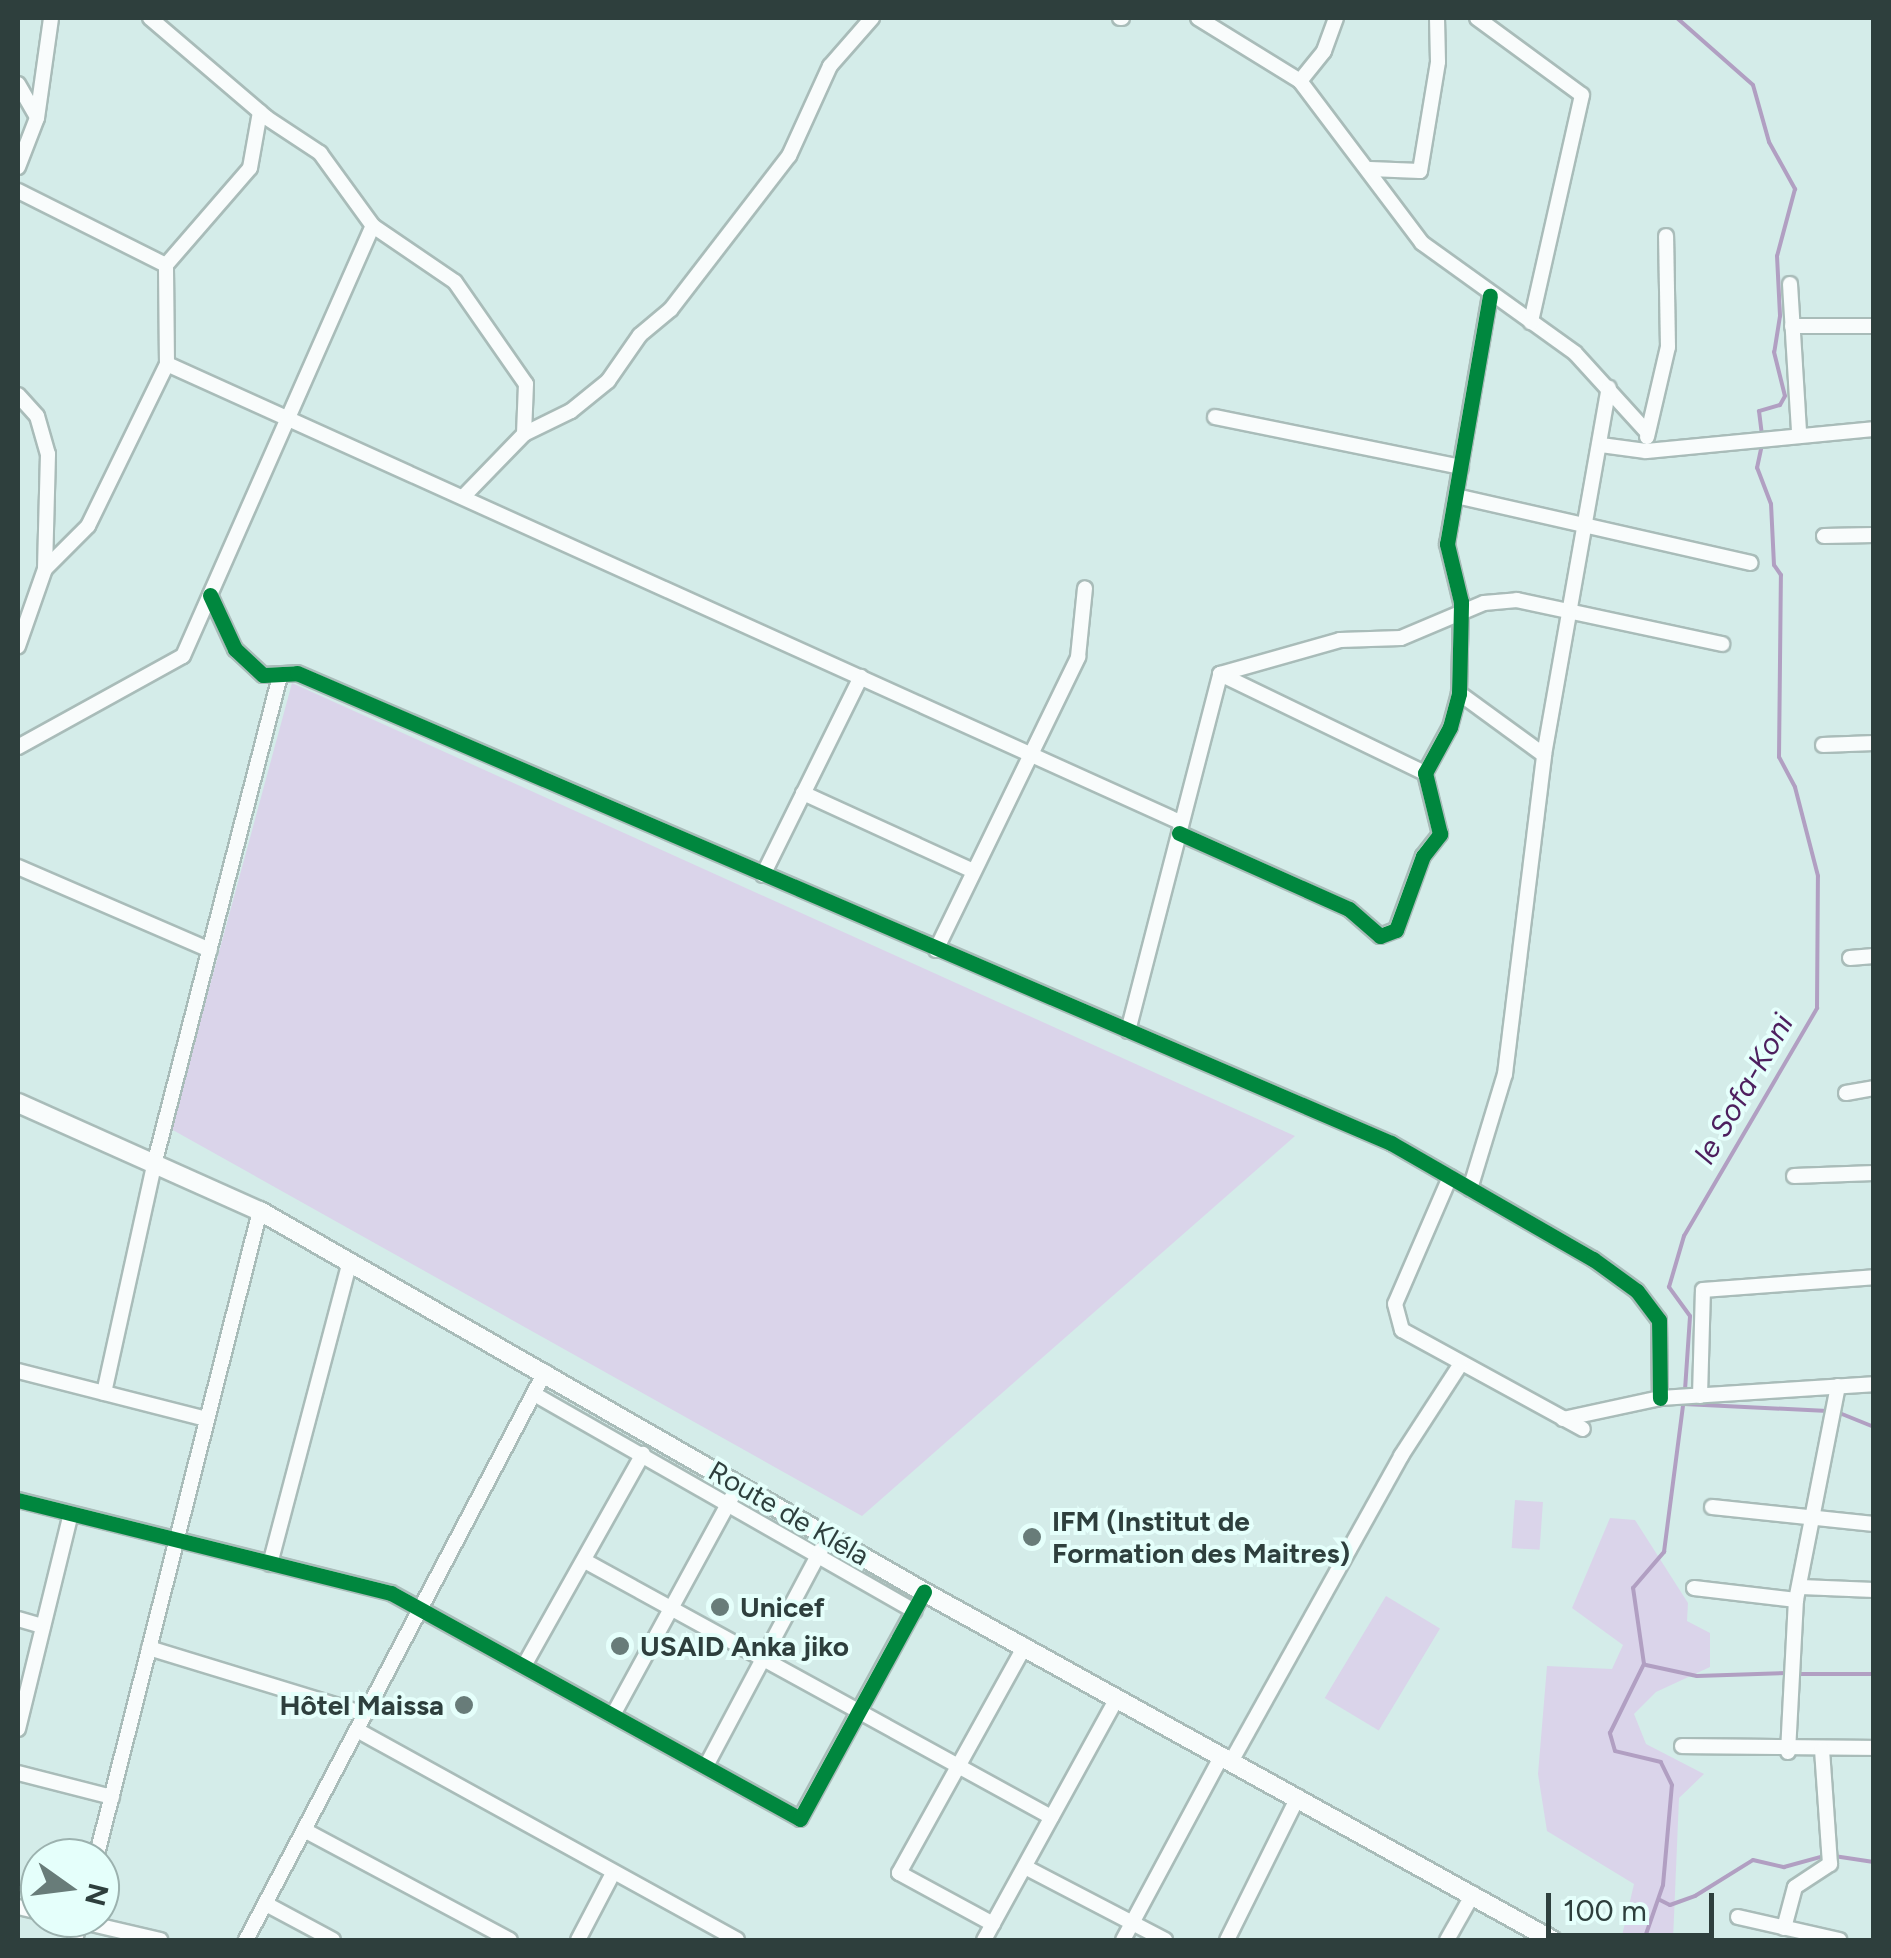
<!DOCTYPE html>
<html>
<head>
<meta charset="utf-8">
<style>
  body { margin:0 }
  #map { position:relative; width:1891px; height:1958px; overflow:hidden; background:#d4ece9; font-family:Figtree,sans-serif }
  div>[style] { position:absolute }
  [style*='--x'] { left:calc(var(--x)*1px); top:calc(var(--y)*1px); width:calc(var(--w)*1px); rotate:calc(var(--a)*1deg) }
  .green>* { inset:0; background:#dad4ea; transform-origin:0 0 }
  .stream>* { height:4px; margin:-2px; padding:0 2px; transform-origin:2px; border-radius:2px; background:#b19fc2 }
  .roads { filter:drop-shadow(2px 0 #a9bcb9) drop-shadow(-2px 0 #a9bcb9) drop-shadow(0 2px #a9bcb9) drop-shadow(0 -2px #a9bcb9) }
  .minor>* { height:14px; margin:-7px; padding:0 7px; transform-origin:7px; border-radius:7px; background:#f9fcfc }
  .major>* { height:18px; margin:-9px; padding:0 9px; transform-origin:9px; border-radius:9px; background:#f9fcfc }
  .cycleway>* { height:15px; margin:-7.5px; padding:0 7.5px; transform-origin:7.5px; border-radius:7.5px; background:#00873e }
  .dots>* { width:28px; height:28px; translate:-50% -50%; box-sizing:border-box; border:5px solid #e5fffb; border-radius:50% }
  span { translate:-50% -50%; white-space:nowrap; text-align:center; line-height:1.15; -webkit-text-stroke:8px #e5fffb; paint-order:stroke }
  .street-label { font-size:28px; color:#2e3f3d }
  .poi-label { font-size:28px; color:#2e3f3d; font-weight:700 }
  .left { translate:0 -50%; text-align:left }
  .right { translate:-100% -50%; text-align:right }
  .water-label { font-size:30px; color:#4d1f5e; font-style:italic }
  .frame { position:absolute; inset:0; border:20px solid #2e3f3d; pointer-events:none }
  .north { position:absolute; left:20px; top:1838px; width:100px; height:100px; box-sizing:border-box; background:#e5fffb; border:2px solid #9cb2af; border-radius:50%; rotate:104deg; font-size:28px; font-weight:700; line-height:40px; text-align:center; color:#2e3f3d }
  .north::after { content:''; display:block; margin:auto; width:35px; height:45px; background:#687c79; clip-path:polygon(50% 0,100% 100%,50% 72%,0 100%) }
  .scale { position:absolute; left:1546px; top:1893px; width:168px; height:45px; box-sizing:border-box; border:5px solid #2e3f3d; border-top:0; padding-left:12px; font-size:30px; line-height:35px; white-space:nowrap; color:#2e3f3d; -webkit-text-stroke:8px #e5fffb; paint-order:stroke }
</style>
</head>
<body>
<div id="map">
  <div class="green">
    <i style="clip-path:polygon(292px 683px,1295px 1136px,862px 1516px,171px 1129px)"></i>
    <i style="left:1515px;top:1500px;width:28px;height:48px;rotate:4deg"></i>
    <i style="clip-path:polygon(1610px 1518px,1635px 1520px,1688px 1603px,1687px 1621px,1710px 1633px,1710px 1667px,1656px 1692px,1634px 1714px,1646px 1744px,1704px 1774px,1679px 1798px,1673px 1940px,1621px 1940px,1634px 1884px,1547px 1831px,1538px 1774px,1547px 1666px,1612px 1669px,1623px 1645px,1572px 1608px)"></i>
    <i style="left:1386px;top:1596px;width:63px;height:119px;rotate:31deg"></i>
  </div>
  <div class="stream">
    <i style="--x:1677;--y:18;--w:101;--a:41.4"></i>
    <i style="--x:1753;--y:85;--w:59;--a:74.3"></i>
    <i style="--x:1769;--y:142;--w:54;--a:61"></i>
    <i style="--x:1795;--y:189;--w:69;--a:105"></i>
    <i style="--x:1777;--y:256;--w:60;--a:87.1"></i>
    <i style="--x:1780;--y:316;--w:36;--a:99"></i>
    <i style="--x:1774;--y:352;--w:45;--a:76"></i>
    <i style="--x:1785;--y:396;--w:10;--a:119"></i>
    <i style="--x:1780;--y:405;--w:22;--a:164"></i>
    <i style="--x:1759;--y:411;--w:25;--a:83"></i>
    <i style="--x:1685;--y:1390;--w:74;--a:-86.1"></i>
    <i style="--x:1690;--y:1316;--w:36;--a:-126"></i>
    <i style="--x:1669;--y:1287;--w:53;--a:-73.6"></i>
    <i style="--x:1684;--y:1236;--w:264;--a:-59.7"></i>
    <i style="--x:1817;--y:1008;--w:132;--a:-89.6"></i>
    <i style="--x:1818;--y:876;--w:92;--a:-104.5"></i>
    <i style="--x:1795;--y:787;--w:34;--a:-118"></i>
    <i style="--x:1779;--y:757;--w:182;--a:-89.4"></i>
    <i style="--x:1781;--y:575;--w:12;--a:-125"></i>
    <i style="--x:1774;--y:565;--w:61;--a:-92.8"></i>
    <i style="--x:1771;--y:504;--w:39;--a:-111"></i>
    <i style="--x:1757;--y:468;--w:24;--a:-78"></i>
    <i style="--x:1684;--y:1404;--w:144;--a:2.8"></i>
    <i style="--x:1837;--y:1412;--w:40;--a:22"></i>
    <i style="--x:1646;--y:1665;--w:52;--a:12.2"></i>
    <i style="--x:1697;--y:1676;--w:92;--a:-1.9"></i>
    <i style="--x:1799;--y:1674;--w:75;--a:0"></i>
    <i style="--x:1834;--y:1856;--w:40;--a:8.5"></i>
    <i style="--x:1660;--y:1900;--w:11;--a:27"></i>
    <i style="--x:1670;--y:1905;--w:27;--a:-20"></i>
    <i style="--x:1695;--y:1896;--w:68;--a:-31.8"></i>
    <i style="--x:1753;--y:1860;--w:32;--a:13"></i>
    <i style="--x:1784;--y:1867;--w:41;--a:-15.4"></i>
    <i style="--x:1644;--y:1940;--w:58;--a:-70.9"></i>
    <i style="--x:1663;--y:1885;--w:100;--a:-84.9"></i>
    <i style="--x:1672;--y:1785;--w:25;--a:-116"></i>
    <i style="--x:1661;--y:1762;--w:47;--a:-166.6"></i>
    <i style="--x:1615;--y:1751;--w:19;--a:-106"></i>
    <i style="--x:1610;--y:1733;--w:77;--a:-63.8"></i>
    <i style="--x:1644;--y:1664;--w:77;--a:-98.2"></i>
    <i style="--x:1633;--y:1588;--w:48;--a:-49.3"></i>
    <i style="--x:1664;--y:1552;--w:154;--a:-82.6"></i>
  </div>
  <div class="roads">
    <div class="minor">
      <i style="--x:150;--y:18;--w:154;--a:40.5"></i>
      <i style="--x:267;--y:118;--w:64;--a:33.4"></i>
      <i style="--x:320;--y:153;--w:90;--a:54"></i>
      <i style="--x:373;--y:226;--w:99;--a:34.3"></i>
      <i style="--x:455;--y:282;--w:124;--a:55.2"></i>
      <i style="--x:526;--y:384;--w:50;--a:92.3"></i>
      <i style="--x:1120;--y:18;--w:2;--a:0"></i>
      <i style="--x:1198;--y:18;--w:120;--a:31.7"></i>
      <i style="--x:1300;--y:81;--w:203;--a:53"></i>
      <i style="--x:1422;--y:243;--w:188;--a:35.7"></i>
      <i style="--x:1575;--y:353;--w:107;--a:47.7"></i>
      <i style="--x:1477;--y:18;--w:130;--a:36.3"></i>
      <i style="--x:1582;--y:95;--w:233;--a:102.7"></i>
      <i style="--x:1300;--y:81;--w:38;--a:-51"></i>
      <i style="--x:1324;--y:51;--w:35;--a:-70"></i>
      <i style="--x:18;--y:84;--w:38;--a:60"></i>
      <i style="--x:18;--y:167;--w:53;--a:-68.8"></i>
      <i style="--x:37;--y:118;--w:101;--a:-82"></i>
      <i style="--x:1370;--y:169;--w:50;--a:2.3"></i>
      <i style="--x:1420;--y:171;--w:110;--a:-80.6"></i>
      <i style="--x:1438;--y:62;--w:44;--a:-91.3"></i>
      <i style="--x:18;--y:191;--w:165;--a:26.6"></i>
      <i style="--x:1790;--y:284;--w:147;--a:86.5"></i>
      <i style="--x:1792;--y:326;--w:82;--a:0"></i>
      <i style="--x:167;--y:364;--w:1112;--a:24.33"></i>
      <i style="--x:18;--y:395;--w:28;--a:48"></i>
      <i style="--x:37;--y:416;--w:40;--a:74"></i>
      <i style="--x:48;--y:454;--w:115;--a:91.5"></i>
      <i style="--x:45;--y:569;--w:82;--a:109.3"></i>
      <i style="--x:1215;--y:417;--w:251;--a:11.5"></i>
      <i style="--x:1647;--y:437;--w:92;--a:-76.9"></i>
      <i style="--x:1668;--y:347;--w:111;--a:-91"></i>
      <i style="--x:1601;--y:445;--w:45;--a:7.6"></i>
      <i style="--x:1646;--y:451;--w:229;--a:-5.5"></i>
      <i style="--x:1456;--y:496;--w:302;--a:12.8"></i>
      <i style="--x:463;--y:497;--w:88;--a:-45.9"></i>
      <i style="--x:524;--y:434;--w:52;--a:-26.1"></i>
      <i style="--x:571;--y:411;--w:48;--a:-39"></i>
      <i style="--x:608;--y:381;--w:56;--a:-55.2"></i>
      <i style="--x:640;--y:335;--w:40;--a:-40"></i>
      <i style="--x:671;--y:309;--w:193;--a:-52.4"></i>
      <i style="--x:789;--y:156;--w:99;--a:-65.5"></i>
      <i style="--x:830;--y:66;--w:64;--a:-48.8"></i>
      <i style="--x:1824;--y:536;--w:50;--a:-1.1"></i>
      <i style="--x:45;--y:569;--w:61;--a:-45"></i>
      <i style="--x:88;--y:526;--w:180;--a:-64"></i>
      <i style="--x:167;--y:364;--w:99;--a:-90.6"></i>
      <i style="--x:166;--y:265;--w:128;--a:-49.1"></i>
      <i style="--x:250;--y:168;--w:57;--a:-79.9"></i>
      <i style="--x:210;--y:595;--w:60;--a:65.2"></i>
      <i style="--x:235;--y:649;--w:38;--a:43"></i>
      <i style="--x:263;--y:675;--w:34;--a:-3"></i>
      <i style="--x:297;--y:673;--w:1191;--a:23.25"></i>
      <i style="--x:1391;--y:1143;--w:233;--a:29.9"></i>
      <i style="--x:1593;--y:1259;--w:54;--a:36"></i>
      <i style="--x:1637;--y:1291;--w:36;--a:53"></i>
      <i style="--x:1659;--y:1320;--w:78;--a:89.3"></i>
      <i style="--x:1220;--y:674;--w:228;--a:25.8"></i>
      <i style="--x:1459;--y:693;--w:105;--a:36.1"></i>
      <i style="--x:1823;--y:745;--w:51;--a:-2.2"></i>
      <i style="--x:18;--y:747;--w:188;--a:-28.9"></i>
      <i style="--x:183;--y:656;--w:470;--a:-66.2"></i>
      <i style="--x:803;--y:793;--w:187;--a:24.6"></i>
      <i style="--x:1179;--y:833;--w:186;--a:24.1"></i>
      <i style="--x:1349;--y:909;--w:41;--a:41.1"></i>
      <i style="--x:1380;--y:936;--w:17;--a:-21"></i>
      <i style="--x:1396;--y:930;--w:79;--a:-70"></i>
      <i style="--x:1423;--y:856;--w:28;--a:-52"></i>
      <i style="--x:1440;--y:834;--w:63;--a:-103.8"></i>
      <i style="--x:1425;--y:773;--w:52;--a:-61.5"></i>
      <i style="--x:1450;--y:727;--w:35;--a:-75"></i>
      <i style="--x:1459;--y:693;--w:91;--a:-88.7"></i>
      <i style="--x:1461;--y:602;--w:60;--a:-103.6"></i>
      <i style="--x:1447;--y:544;--w:252;--a:-80.2"></i>
      <i style="--x:18;--y:867;--w:209;--a:23.4"></i>
      <i style="--x:763;--y:875;--w:221;--a:-63.7"></i>
      <i style="--x:936;--y:950;--w:326;--a:-64.1"></i>
      <i style="--x:1078;--y:657;--w:69;--a:-84.2"></i>
      <i style="--x:1850;--y:958;--w:24;--a:-5"></i>
      <i style="--x:1128;--y:1031;--w:369;--a:-75.5"></i>
      <i style="--x:1220;--y:674;--w:125;--a:-15.8"></i>
      <i style="--x:1340;--y:640;--w:61;--a:-1.9"></i>
      <i style="--x:1401;--y:638;--w:90;--a:-22.9"></i>
      <i style="--x:1484;--y:603;--w:33;--a:-5"></i>
      <i style="--x:1517;--y:600;--w:210;--a:12.1"></i>
      <i style="--x:1846;--y:1093;--w:28;--a:-10"></i>
      <i style="--x:1794;--y:1176;--w:80;--a:-2.1"></i>
      <i style="--x:1450;--y:1177;--w:138;--a:113.4"></i>
      <i style="--x:1395;--y:1304;--w:27;--a:75"></i>
      <i style="--x:1402;--y:1330;--w:206;--a:28.7"></i>
      <i style="--x:1470;--y:1189;--w:120;--a:-73.1"></i>
      <i style="--x:1505;--y:1074;--w:321;--a:-83"></i>
      <i style="--x:1544;--y:755;--w:373;--a:-80"></i>
      <i style="--x:18;--y:1371;--w:195;--a:14.3"></i>
      <i style="--x:104;--y:1393;--w:238;--a:-77.6"></i>
      <i style="--x:155;--y:1161;--w:501;--a:-75.55"></i>
      <i style="--x:534;--y:1394;--w:438;--a:29.7"></i>
      <i style="--x:1700;--y:1396;--w:106;--a:-88.4"></i>
      <i style="--x:1703;--y:1290;--w:171;--a:-4.3"></i>
      <i style="--x:1563;--y:1419;--w:99;--a:-12.2"></i>
      <i style="--x:1660;--y:1398;--w:214;--a:-3.7"></i>
      <i style="--x:18;--y:1500;--w:384;--a:14"></i>
      <i style="--x:391;--y:1593;--w:467;--a:28.9"></i>
      <i style="--x:800;--y:1819;--w:259;--a:-61.4"></i>
      <i style="--x:1712;--y:1507;--w:163;--a:6"></i>
      <i style="--x:585;--y:1561;--w:532;--a:28.78"></i>
      <i style="--x:270;--y:1564;--w:312;--a:-75.2"></i>
      <i style="--x:1801;--y:1587;--w:73;--a:2.4"></i>
      <i style="--x:1694;--y:1588;--w:103;--a:6.7"></i>
      <i style="--x:18;--y:1619;--w:26;--a:16"></i>
      <i style="--x:149;--y:1648;--w:226;--a:17"></i>
      <i style="--x:525;--y:1664;--w:241;--a:-60.7"></i>
      <i style="--x:613;--y:1715;--w:248;--a:-61.4"></i>
      <i style="--x:18;--y:1729;--w:221;--a:-76.2"></i>
      <i style="--x:357;--y:1730;--w:434;--a:28.9"></i>
      <i style="--x:1682;--y:1746;--w:192;--a:0.6"></i>
      <i style="--x:1788;--y:1752;--w:152;--a:-87"></i>
      <i style="--x:1796;--y:1600;--w:218;--a:-78.9"></i>
      <i style="--x:1232;--y:1760;--w:348;--a:-60.9"></i>
      <i style="--x:1401;--y:1456;--w:108;--a:-57"></i>
      <i style="--x:706;--y:1766;--w:245;--a:-62"></i>
      <i style="--x:18;--y:1773;--w:97;--a:14.3"></i>
      <i style="--x:306;--y:1831;--w:231;--a:28.1"></i>
      <i style="--x:96;--y:1858;--w:667;--a:-75.78"></i>
      <i style="--x:1025;--y:1867;--w:158;--a:27.5"></i>
      <i style="--x:266;--y:1904;--w:76;--a:28.2"></i>
      <i style="--x:18;--y:1907;--w:23;--a:13"></i>
      <i style="--x:1738;--y:1917;--w:104;--a:12.8"></i>
      <i style="--x:66;--y:1918;--w:97;--a:13.2"></i>
      <i style="--x:993;--y:1924;--w:107;--a:-151.5"></i>
      <i style="--x:899;--y:1873;--w:260;--a:-61"></i>
      <i style="--x:1784;--y:1928;--w:42;--a:-75"></i>
      <i style="--x:1795;--y:1887;--w:42;--a:-33.3"></i>
      <i style="--x:1830;--y:1864;--w:114;--a:-94"></i>
      <i style="--x:75;--y:1940;--w:23;--a:-75"></i>
      <i style="--x:246;--y:1940;--w:642;--a:-62.24"></i>
      <i style="--x:578;--y:1940;--w:76;--a:-62.4"></i>
      <i style="--x:984;--y:1940;--w:276;--a:-61.2"></i>
      <i style="--x:1123;--y:1940;--w:210;--a:-61.8"></i>
      <i style="--x:1227;--y:1940;--w:160;--a:-63.6"></i>
      <i style="--x:1447;--y:1940;--w:53;--a:-60.5"></i>
    </div>
    <div class="major">
      <i style="--x:18;--y:1103;--w:265;--a:24.1"></i>
      <i style="--x:260;--y:1211;--w:766;--a:29.85"></i>
      <i style="--x:924;--y:1592;--w:718;--a:28.99"></i>
    </div>
  </div>
  <div class="cycleway">
    <i style="--x:210;--y:595;--w:60;--a:65.2"></i>
    <i style="--x:235;--y:649;--w:38;--a:43"></i>
    <i style="--x:263;--y:675;--w:34;--a:-3"></i>
    <i style="--x:297;--y:673;--w:1191;--a:23.25"></i>
    <i style="--x:1391;--y:1143;--w:233;--a:29.9"></i>
    <i style="--x:1593;--y:1259;--w:54;--a:36"></i>
    <i style="--x:1637;--y:1291;--w:36;--a:53"></i>
    <i style="--x:1659;--y:1320;--w:78;--a:89.3"></i>
    <i style="--x:1179;--y:833;--w:186;--a:24.1"></i>
    <i style="--x:1349;--y:909;--w:41;--a:41.1"></i>
    <i style="--x:1380;--y:936;--w:17;--a:-21"></i>
    <i style="--x:1396;--y:930;--w:79;--a:-70"></i>
    <i style="--x:1423;--y:856;--w:28;--a:-52"></i>
    <i style="--x:1440;--y:834;--w:63;--a:-103.8"></i>
    <i style="--x:1425;--y:773;--w:52;--a:-61.5"></i>
    <i style="--x:1450;--y:727;--w:35;--a:-75"></i>
    <i style="--x:1459;--y:693;--w:91;--a:-88.7"></i>
    <i style="--x:1461;--y:602;--w:60;--a:-103.6"></i>
    <i style="--x:1447;--y:544;--w:252;--a:-80.2"></i>
    <i style="--x:18;--y:1500;--w:384;--a:14"></i>
    <i style="--x:391;--y:1593;--w:467;--a:28.9"></i>
    <i style="--x:800;--y:1819;--w:259;--a:-61.4"></i>
  </div>
  <div class="dots">
    <i style="left:1032px;top:1537px;background:#687c79"></i>
    <i style="left:720px;top:1607px;background:#687c79"></i>
    <i style="left:620px;top:1646px;background:#687c79"></i>
    <i style="left:464px;top:1705px;background:#687c79"></i>
  </div>
  <div class="street-label">
    <span style="left:789px;top:1513px;rotate:30deg">Route de Kléla</span>
  </div>
  <div class="poi-label">
    <span class="left" style="left:1052px;top:1537px">IFM (Institut de<br>Formation des Maitres)</span>
    <span class="left" style="left:740px;top:1607px">Unicef</span>
    <span class="left" style="left:640px;top:1646px">USAID Anka jiko</span>
    <span class="right" style="left:444px;top:1705px">Hôtel Maissa</span>
  </div>
  <div class="water-label">
    <span style="left:1744px;top:1089px;rotate:-60deg">le Sofa-Koni</span>
  </div>
  <div class="frame"></div>
  <div class="north">N</div>
  <div class="scale">100 m</div>
</div>
</body>
</html>
